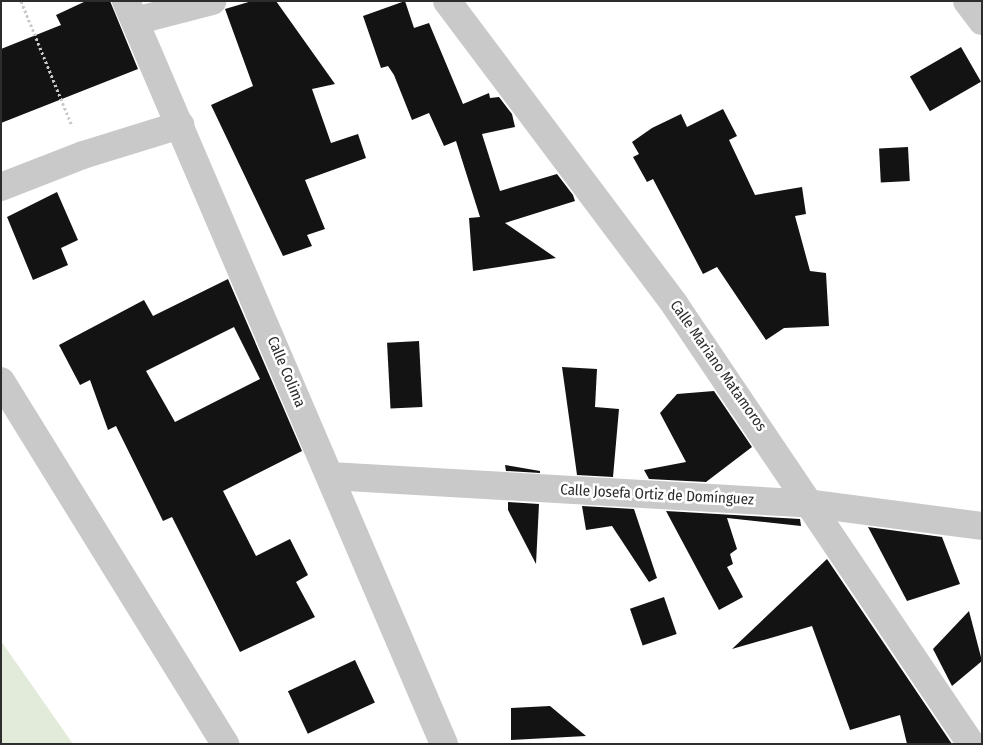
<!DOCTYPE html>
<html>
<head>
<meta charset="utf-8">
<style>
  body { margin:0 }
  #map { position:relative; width:983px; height:745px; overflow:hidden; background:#fff; font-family:"Fira Sans Condensed",sans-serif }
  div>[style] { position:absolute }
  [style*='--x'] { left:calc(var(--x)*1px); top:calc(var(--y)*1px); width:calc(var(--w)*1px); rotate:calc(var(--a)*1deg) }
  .green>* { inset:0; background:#e2ead9 }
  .building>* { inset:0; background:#131313; transform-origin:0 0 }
  .path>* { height:3px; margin-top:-1.5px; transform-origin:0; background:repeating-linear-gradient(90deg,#c9c9c9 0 2.5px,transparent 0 5px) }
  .minor>* { height:28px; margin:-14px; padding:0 14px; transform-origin:14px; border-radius:14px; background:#c9c9c9 }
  span { translate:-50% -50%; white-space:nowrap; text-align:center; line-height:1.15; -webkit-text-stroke:5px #fff; paint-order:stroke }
  .street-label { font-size:15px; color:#2c2c2c }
  .frame { position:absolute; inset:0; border:2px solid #2c2c2c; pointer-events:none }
</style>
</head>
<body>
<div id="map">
  <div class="green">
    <i style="clip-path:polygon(1px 641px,73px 744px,1px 744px)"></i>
  </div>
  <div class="building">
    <i style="clip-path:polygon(86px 1px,110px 1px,138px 69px,1px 123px,1px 49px,61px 25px,56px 15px)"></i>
    <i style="clip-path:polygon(252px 1px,276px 1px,335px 84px,312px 89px,331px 143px,358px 134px,366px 158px,305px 180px,325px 229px,307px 235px,312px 246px,283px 256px,211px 105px,253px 86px,225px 9px)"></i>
    <i style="clip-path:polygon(405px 1px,414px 28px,429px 23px,463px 104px,489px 93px,490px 98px,499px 97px,512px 114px,515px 127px,482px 134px,500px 191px,557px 174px,573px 195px,575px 201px,505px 223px,556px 258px,473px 271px,469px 218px,480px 217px,456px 141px,444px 146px,429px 113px,412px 120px,394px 75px,388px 66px,381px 68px,363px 16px)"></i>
    <i style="left:961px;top:47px;width:40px;height:59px;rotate:60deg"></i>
    <i style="clip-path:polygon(723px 109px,737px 136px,729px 140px,755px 195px,802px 187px,806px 214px,795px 216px,810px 271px,826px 273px,829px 326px,784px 328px,766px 340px,717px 267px,703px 274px,653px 179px,647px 182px,633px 157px,639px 154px,632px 142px,652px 128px,681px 114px,687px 127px)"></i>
    <i style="left:908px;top:147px;width:34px;height:29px;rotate:87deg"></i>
    <i style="clip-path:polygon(57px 192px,78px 240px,61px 248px,68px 265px,33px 280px,7px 217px)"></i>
    <i style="clip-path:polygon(evenodd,228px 279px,302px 451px,223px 491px,256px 556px,290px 539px,308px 575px,296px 582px,315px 617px,240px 652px,172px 517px,163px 521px,116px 426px,108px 430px,90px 380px,80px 385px,59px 345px,144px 300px,153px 316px,228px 279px,234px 327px,260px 379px,175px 422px,146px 371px,234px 327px)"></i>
    <i style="left:419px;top:341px;width:66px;height:32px;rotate:87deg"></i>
    <i style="clip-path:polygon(562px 367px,597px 369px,595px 407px,619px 409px,613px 477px,577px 475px)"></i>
    <i style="clip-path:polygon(714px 391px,752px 447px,706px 482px,649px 479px,644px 470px,686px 462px,660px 413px,677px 394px)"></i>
    <i style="clip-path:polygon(505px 465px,540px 471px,540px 473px,506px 471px)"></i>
    <i style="clip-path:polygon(508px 502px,539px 504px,536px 564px,508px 510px)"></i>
    <i style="clip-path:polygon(582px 506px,634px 509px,657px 578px,649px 582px,612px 526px,586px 530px)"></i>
    <i style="clip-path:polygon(666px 511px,800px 519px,801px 526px,727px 518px,737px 549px,730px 554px,733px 564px,727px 567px,743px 597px,719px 610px)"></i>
    <i style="clip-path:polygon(868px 527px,942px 537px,960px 584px,907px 601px)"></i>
    <i style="clip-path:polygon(827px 559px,952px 744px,907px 744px,900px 715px,850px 730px,812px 626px,732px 649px)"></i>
    <i style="left:664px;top:597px;width:39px;height:36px;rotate:71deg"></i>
    <i style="clip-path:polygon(969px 611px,982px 661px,952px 686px,933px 649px)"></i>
    <i style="left:355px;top:660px;width:47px;height:74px;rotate:65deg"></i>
    <i style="clip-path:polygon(550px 706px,586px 736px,511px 740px,511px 708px)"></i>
  </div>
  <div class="path">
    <i style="--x:21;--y:1;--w:135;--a:67.8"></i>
  </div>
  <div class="minor">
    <i style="--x:126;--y:1;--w:808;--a:66.83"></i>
    <i style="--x:447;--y:1;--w:380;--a:53.1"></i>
    <i style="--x:675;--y:305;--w:529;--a:56.01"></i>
    <i style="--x:967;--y:1;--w:25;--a:53"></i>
    <i style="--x:135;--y:21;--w:80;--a:-14.6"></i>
    <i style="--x:1;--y:187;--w:88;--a:-21.3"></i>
    <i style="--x:83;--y:155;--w:102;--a:-17.2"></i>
    <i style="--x:1;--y:381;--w:427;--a:58.3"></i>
    <i style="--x:330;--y:476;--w:484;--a:3.3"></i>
    <i style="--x:813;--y:504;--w:170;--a:7.4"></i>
  </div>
  <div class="street-label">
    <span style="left:718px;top:366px;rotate:55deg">Calle Mariano Matamoros</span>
    <span style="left:286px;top:372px;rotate:67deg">Calle Colima</span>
    <span style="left:657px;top:495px;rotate:3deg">Calle Josefa Ortiz de Domínguez</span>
  </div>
  <div class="frame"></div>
</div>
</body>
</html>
